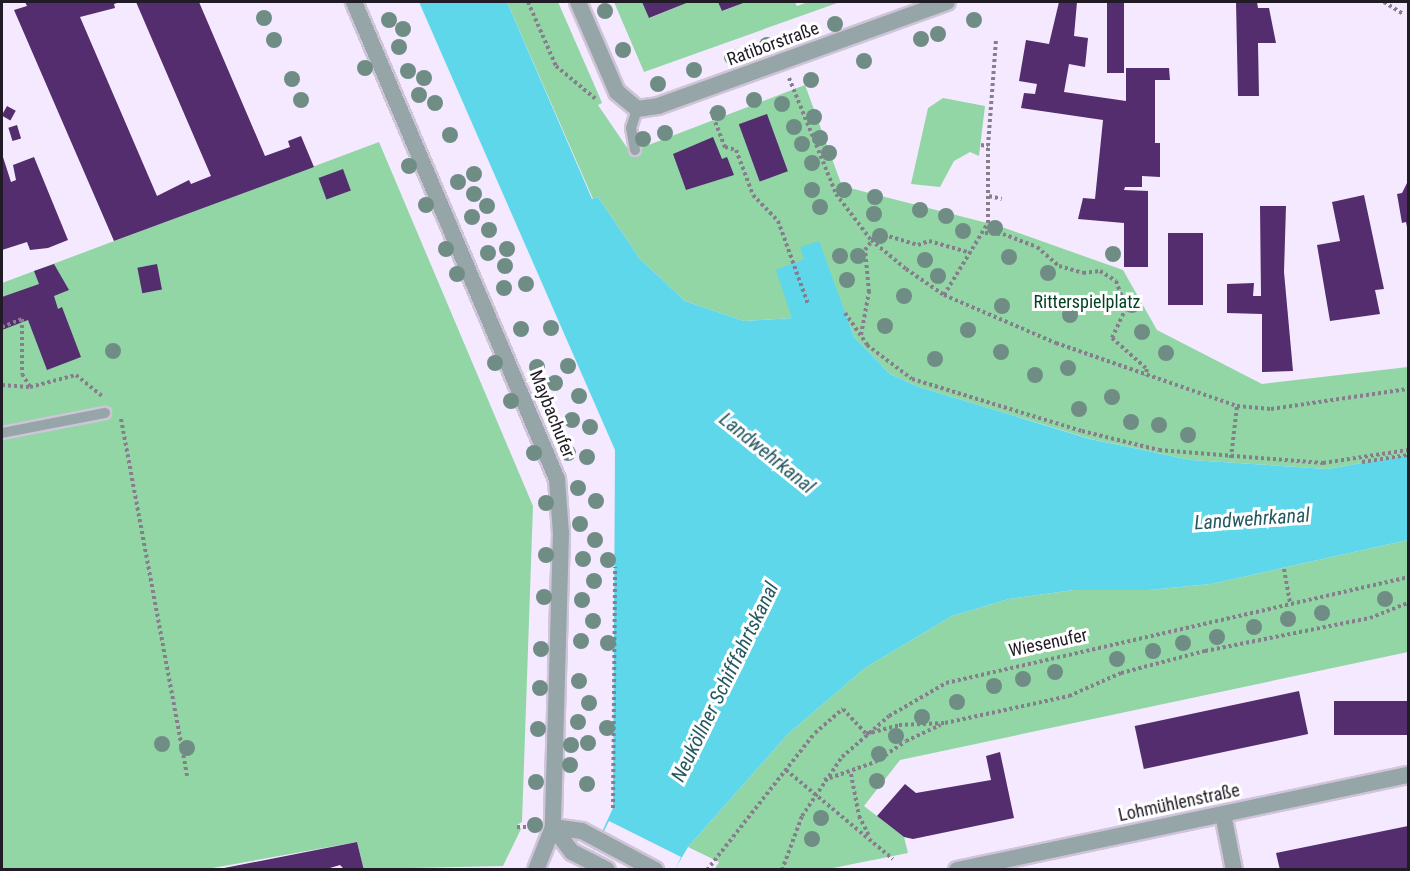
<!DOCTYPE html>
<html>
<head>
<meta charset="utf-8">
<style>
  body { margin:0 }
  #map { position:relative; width:1410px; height:871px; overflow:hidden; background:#f5e9ff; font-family:"Roboto Condensed",sans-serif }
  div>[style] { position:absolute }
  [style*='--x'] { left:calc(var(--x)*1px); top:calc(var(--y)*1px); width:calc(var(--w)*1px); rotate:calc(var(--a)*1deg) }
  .green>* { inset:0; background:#92d6a6 }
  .water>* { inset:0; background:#5ed7eb }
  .pier>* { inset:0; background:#f5e9ff }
  .building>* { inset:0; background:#532d6d; transform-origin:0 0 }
  .path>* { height:4px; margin-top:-2px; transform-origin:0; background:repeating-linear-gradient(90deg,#867e8d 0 3px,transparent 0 6px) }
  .roads { filter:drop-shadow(2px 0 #cfc4d8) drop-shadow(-2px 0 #cfc4d8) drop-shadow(0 2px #cfc4d8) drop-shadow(0 -2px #cfc4d8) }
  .service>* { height:10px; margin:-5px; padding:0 5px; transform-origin:5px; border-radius:5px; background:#96a5a7 }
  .minor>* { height:16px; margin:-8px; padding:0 8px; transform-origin:8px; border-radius:8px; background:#96a5a7 }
  .trees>* { width:16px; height:16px; margin:-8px; border-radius:50%; background:#6f8d84 }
  span { translate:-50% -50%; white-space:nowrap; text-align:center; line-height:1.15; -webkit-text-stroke:6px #fff; paint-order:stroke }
  .street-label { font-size:18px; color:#201b25 }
  .park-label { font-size:18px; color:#014220 }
  .water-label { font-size:20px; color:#255961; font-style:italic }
  .frame { position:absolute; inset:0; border:3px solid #201b25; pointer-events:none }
</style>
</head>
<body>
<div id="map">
  <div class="green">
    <i style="clip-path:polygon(507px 2px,558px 2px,600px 98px,602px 103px,598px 105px,630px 152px,805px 85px,842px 186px,999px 226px,1123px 270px,1157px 330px,1262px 384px,1408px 367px,1408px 455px,1327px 469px,1191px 460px,1091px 439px,919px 387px,890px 374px,854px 337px,818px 241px,804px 259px,792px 318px,744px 321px,685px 301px,640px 259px,598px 197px,593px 199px)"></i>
    <i style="clip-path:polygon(614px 2px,642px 2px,650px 18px,689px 2px,718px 2px,723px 11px,746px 2px,795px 2px,797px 6px,808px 2px,840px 2px,644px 72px)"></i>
    <i style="clip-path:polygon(943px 98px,985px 106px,979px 156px,970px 152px,954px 161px,940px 187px,911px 184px,928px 108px)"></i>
    <i style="clip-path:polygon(379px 142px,533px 506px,522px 822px,517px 825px,521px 829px,503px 866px,364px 869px,357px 842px,207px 869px,2px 870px,2px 283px)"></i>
    <i style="clip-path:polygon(1408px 540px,1408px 652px,900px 760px,864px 806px,904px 837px,908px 853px,828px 869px,714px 870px,719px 862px,688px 847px,788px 734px,865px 668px,952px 616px,1009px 599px,1074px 590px,1149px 590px,1211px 584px)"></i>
  </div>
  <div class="water">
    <i style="clip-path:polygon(419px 2px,507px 2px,592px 199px,598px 197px,640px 259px,685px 301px,744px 321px,792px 318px,776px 270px,804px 259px,800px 247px,819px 241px,854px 337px,890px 374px,919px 387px,1090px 439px,1191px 460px,1327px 469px,1408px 455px,1408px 540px,1211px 584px,1149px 590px,1074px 590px,1009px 599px,952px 616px,865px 668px,788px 734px,688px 847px,675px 869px,585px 869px,613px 808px,615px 450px)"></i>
  </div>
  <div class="pier">
    <i style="clip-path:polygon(609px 821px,681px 857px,675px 870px,585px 869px)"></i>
  </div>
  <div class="building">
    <i style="clip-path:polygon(25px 2px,120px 2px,114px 4px,115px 8px,80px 17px,157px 196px,189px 180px,191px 184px,211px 176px,136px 2px,199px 2px,265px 156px,290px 147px,288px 141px,301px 136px,314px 167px,114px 241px,14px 10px,27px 6px)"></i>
    <i style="clip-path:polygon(642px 2px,689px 2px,649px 18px)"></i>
    <i style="clip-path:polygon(718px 2px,746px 2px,722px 11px)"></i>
    <i style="clip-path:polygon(1059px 2px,1077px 2px,1074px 36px,1088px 38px,1085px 67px,1069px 64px,1064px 92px,1126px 101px,1126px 68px,1169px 68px,1170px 80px,1155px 80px,1155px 143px,1160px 143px,1160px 177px,1142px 176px,1142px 187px,1125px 187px,1124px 190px,1148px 191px,1148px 267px,1124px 267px,1124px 223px,1078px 219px,1083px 198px,1095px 199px,1103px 120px,1021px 108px,1024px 93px,1035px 94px,1037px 84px,1019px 81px,1026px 40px,1049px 44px)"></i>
    <i style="left:1107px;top:2px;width:17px;height:71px"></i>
    <i style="clip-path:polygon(1236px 2px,1257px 2px,1258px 8px,1269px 8px,1276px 43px,1258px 43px,1259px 96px,1238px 96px)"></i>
    <i style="left:7px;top:106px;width:10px;height:11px;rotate:29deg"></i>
    <i style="left:767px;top:114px;width:61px;height:30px;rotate:70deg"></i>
    <i style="left:17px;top:125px;width:14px;height:9px;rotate:73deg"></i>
    <i style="clip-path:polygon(713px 137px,722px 159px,727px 157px,734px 175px,686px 190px,673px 154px)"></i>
    <i style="clip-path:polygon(2px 154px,11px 182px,16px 180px,13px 165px,34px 157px,68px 240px,48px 248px,30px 250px,27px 242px,2px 250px)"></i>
    <i style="left:343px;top:169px;width:23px;height:26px;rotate:70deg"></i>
    <i style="clip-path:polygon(1408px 181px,1408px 227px,1407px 227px,1406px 222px,1402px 223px,1397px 194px,1402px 193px)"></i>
    <i style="clip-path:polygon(1364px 195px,1384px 289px,1375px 290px,1380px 314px,1330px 321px,1317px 245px,1340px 241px,1332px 202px)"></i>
    <i style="clip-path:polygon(1260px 206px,1286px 206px,1284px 272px,1293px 371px,1262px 372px,1262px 314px,1227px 313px,1227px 284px,1254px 283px,1253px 296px,1261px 296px)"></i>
    <i style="left:1168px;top:233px;width:35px;height:72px"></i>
    <i style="clip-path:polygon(54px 264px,69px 290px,54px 296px,58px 309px,62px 307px,81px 357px,47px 370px,28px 320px,2px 330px,2px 297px,39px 284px,34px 271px)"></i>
    <i style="left:157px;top:264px;width:26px;height:20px;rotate:79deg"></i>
    <i style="left:1299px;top:691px;width:44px;height:168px;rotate:78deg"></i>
    <i style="left:1408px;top:701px;width:34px;height:74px;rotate:90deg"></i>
    <i style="clip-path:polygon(1000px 752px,1014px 818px,913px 839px,904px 837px,877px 816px,905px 784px,916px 793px,991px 780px,986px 756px)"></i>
    <i style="clip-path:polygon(1408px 826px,1408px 870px,1280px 870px,1276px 853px)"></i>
    <i style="clip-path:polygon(357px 842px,364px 870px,345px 870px,340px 865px,323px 870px,214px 870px)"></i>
  </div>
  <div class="path">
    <i style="--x:528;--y:2;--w:70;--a:66.4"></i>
    <i style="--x:556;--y:66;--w:53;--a:39.7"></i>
    <i style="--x:1384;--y:2;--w:22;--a:32"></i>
    <i style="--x:789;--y:78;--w:125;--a:67.9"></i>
    <i style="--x:836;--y:194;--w:58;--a:52.7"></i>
    <i style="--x:871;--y:240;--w:45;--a:39.6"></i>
    <i style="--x:906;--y:269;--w:46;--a:34.4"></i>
    <i style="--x:944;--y:295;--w:122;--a:23.2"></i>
    <i style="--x:1056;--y:343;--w:192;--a:19.2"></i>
    <i style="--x:1237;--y:406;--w:34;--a:5"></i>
    <i style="--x:1271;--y:409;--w:138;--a:-8.3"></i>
    <i style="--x:711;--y:111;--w:39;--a:69"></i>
    <i style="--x:725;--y:147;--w:11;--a:15"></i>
    <i style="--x:736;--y:150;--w:48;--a:69.3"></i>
    <i style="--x:753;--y:195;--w:36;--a:46"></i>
    <i style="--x:778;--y:221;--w:88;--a:70.1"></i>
    <i style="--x:981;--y:145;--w:7;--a:8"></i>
    <i style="--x:989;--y:196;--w:13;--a:13"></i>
    <i style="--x:985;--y:233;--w:18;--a:3"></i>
    <i style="--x:1003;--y:234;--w:36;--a:21"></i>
    <i style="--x:1037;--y:247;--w:29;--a:41"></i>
    <i style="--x:1059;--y:266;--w:25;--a:16"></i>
    <i style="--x:1083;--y:273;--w:17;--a:-7"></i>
    <i style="--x:1100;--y:271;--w:19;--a:32"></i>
    <i style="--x:1116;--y:281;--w:29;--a:70"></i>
    <i style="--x:1126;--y:308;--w:33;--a:115"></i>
    <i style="--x:1112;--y:338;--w:47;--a:41.5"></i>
    <i style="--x:1147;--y:369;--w:7;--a:106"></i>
    <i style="--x:944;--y:295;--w:84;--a:-58.6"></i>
    <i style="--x:988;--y:223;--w:77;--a:-90"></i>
    <i style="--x:988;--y:146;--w:107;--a:-85.7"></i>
    <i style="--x:845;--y:313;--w:39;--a:55"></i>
    <i style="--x:867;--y:345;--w:56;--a:37.1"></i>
    <i style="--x:912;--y:379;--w:178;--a:17"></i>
    <i style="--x:1082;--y:431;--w:79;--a:13.9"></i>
    <i style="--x:1159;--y:450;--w:165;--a:4.5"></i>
    <i style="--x:1323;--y:463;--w:86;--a:-8.7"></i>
    <i style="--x:2;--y:327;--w:22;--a:-22"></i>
    <i style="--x:22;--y:319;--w:55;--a:90"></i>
    <i style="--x:22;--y:374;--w:15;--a:58"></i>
    <i style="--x:30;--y:387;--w:48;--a:-14.6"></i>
    <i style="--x:76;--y:375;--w:33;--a:39"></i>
    <i style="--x:861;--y:335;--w:44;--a:-79.5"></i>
    <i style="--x:869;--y:292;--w:42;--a:-95.4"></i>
    <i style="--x:865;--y:250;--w:21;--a:-53"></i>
    <i style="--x:878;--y:233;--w:42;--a:16.7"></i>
    <i style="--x:918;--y:245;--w:12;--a:-20"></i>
    <i style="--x:929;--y:241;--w:44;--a:15.9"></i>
    <i style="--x:2;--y:385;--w:27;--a:4"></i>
    <i style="--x:121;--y:419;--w:363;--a:79.5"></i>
    <i style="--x:1231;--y:458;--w:52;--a:-83.4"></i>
    <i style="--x:1362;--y:462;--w:47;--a:-8.7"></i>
    <i style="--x:1284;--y:569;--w:35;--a:80"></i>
    <i style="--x:786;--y:770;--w:139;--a:39.8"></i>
    <i style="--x:851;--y:774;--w:43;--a:79.2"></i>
    <i style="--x:859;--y:816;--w:22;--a:63"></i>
    <i style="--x:824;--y:780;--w:54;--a:-19.4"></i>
    <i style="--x:875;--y:762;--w:37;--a:-34"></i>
    <i style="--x:906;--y:741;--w:38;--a:-25"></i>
    <i style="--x:613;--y:808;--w:241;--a:-89.5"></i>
    <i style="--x:517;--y:827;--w:10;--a:0"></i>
    <i style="--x:499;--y:870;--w:3;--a:0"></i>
    <i style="--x:707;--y:870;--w:174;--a:-51.8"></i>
    <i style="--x:815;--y:733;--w:37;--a:-41"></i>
    <i style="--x:843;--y:709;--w:34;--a:47"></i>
    <i style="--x:866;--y:734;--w:34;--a:-15"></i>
    <i style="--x:899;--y:725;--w:46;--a:-2.5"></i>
    <i style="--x:945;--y:723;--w:127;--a:-12.3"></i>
    <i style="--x:1069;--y:696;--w:57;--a:-23.9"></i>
    <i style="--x:1121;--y:673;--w:87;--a:-14.7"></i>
    <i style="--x:1205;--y:651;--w:168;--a:-11.3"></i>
    <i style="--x:1370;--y:618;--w:41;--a:-21.5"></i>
    <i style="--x:782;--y:870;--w:58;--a:-69.7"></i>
    <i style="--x:802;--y:816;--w:71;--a:-55.9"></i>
    <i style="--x:842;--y:757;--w:62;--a:-41.1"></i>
    <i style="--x:889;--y:716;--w:66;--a:-30.1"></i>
    <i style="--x:946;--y:683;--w:474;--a:-12.9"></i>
  </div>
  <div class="roads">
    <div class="service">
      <i style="--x:635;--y:150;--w:22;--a:-100"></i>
      <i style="--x:631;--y:128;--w:20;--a:-72"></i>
      <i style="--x:2;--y:433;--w:105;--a:-11"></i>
    </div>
    <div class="minor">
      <i style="--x:354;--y:2;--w:518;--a:66.95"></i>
      <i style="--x:557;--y:479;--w:54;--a:85.8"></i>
      <i style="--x:561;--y:533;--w:294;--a:91.6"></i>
      <i style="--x:553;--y:827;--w:46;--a:111.6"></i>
      <i style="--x:578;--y:2;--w:98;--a:66.6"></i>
      <i style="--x:617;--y:92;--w:26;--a:40"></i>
      <i style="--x:637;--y:109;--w:21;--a:-8"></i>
      <i style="--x:658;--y:106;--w:307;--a:-19.8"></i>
      <i style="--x:1223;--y:814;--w:57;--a:78.9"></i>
      <i style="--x:553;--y:827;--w:29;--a:8"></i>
      <i style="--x:582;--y:831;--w:83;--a:28.1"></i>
      <i style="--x:553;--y:827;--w:31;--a:53"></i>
      <i style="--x:572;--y:852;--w:39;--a:27"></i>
      <i style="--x:957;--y:870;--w:461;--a:-11.9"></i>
    </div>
  </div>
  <div class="trees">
    <i style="left:605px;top:11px"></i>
    <i style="left:264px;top:18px"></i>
    <i style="left:389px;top:20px"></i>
    <i style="left:974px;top:20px"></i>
    <i style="left:835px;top:24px"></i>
    <i style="left:403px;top:29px"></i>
    <i style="left:938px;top:34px"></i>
    <i style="left:921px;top:39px"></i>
    <i style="left:274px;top:40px"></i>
    <i style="left:767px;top:45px"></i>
    <i style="left:399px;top:47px"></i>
    <i style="left:623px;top:50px"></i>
    <i style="left:732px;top:57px"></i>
    <i style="left:864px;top:61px"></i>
    <i style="left:365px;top:68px"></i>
    <i style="left:694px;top:70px"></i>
    <i style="left:408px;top:71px"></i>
    <i style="left:424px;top:78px"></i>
    <i style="left:292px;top:79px"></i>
    <i style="left:811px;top:80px"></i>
    <i style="left:658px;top:84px"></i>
    <i style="left:419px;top:95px"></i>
    <i style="left:301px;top:100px"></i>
    <i style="left:754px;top:100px"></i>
    <i style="left:435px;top:103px"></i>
    <i style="left:782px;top:104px"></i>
    <i style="left:718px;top:113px"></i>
    <i style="left:814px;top:117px"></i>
    <i style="left:794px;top:127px"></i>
    <i style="left:665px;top:133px"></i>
    <i style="left:450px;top:135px"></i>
    <i style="left:820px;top:138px"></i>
    <i style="left:643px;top:139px"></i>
    <i style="left:802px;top:144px"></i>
    <i style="left:829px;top:153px"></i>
    <i style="left:812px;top:163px"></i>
    <i style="left:409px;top:166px"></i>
    <i style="left:474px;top:174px"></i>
    <i style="left:458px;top:182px"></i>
    <i style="left:812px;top:190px"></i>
    <i style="left:844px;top:190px"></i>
    <i style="left:474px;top:194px"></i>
    <i style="left:875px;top:197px"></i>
    <i style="left:426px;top:205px"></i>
    <i style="left:487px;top:206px"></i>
    <i style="left:820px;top:207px"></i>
    <i style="left:920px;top:210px"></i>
    <i style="left:874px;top:214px"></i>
    <i style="left:946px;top:216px"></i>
    <i style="left:472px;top:217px"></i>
    <i style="left:995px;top:228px"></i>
    <i style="left:489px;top:230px"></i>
    <i style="left:963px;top:231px"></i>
    <i style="left:880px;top:236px"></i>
    <i style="left:446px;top:249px"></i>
    <i style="left:507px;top:249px"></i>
    <i style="left:488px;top:253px"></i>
    <i style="left:1113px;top:254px"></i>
    <i style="left:840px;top:256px"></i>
    <i style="left:858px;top:256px"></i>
    <i style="left:1009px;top:257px"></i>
    <i style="left:925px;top:260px"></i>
    <i style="left:505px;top:266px"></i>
    <i style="left:1048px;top:273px"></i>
    <i style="left:457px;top:274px"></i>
    <i style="left:938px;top:276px"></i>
    <i style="left:847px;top:280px"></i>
    <i style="left:526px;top:284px"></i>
    <i style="left:504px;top:288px"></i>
    <i style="left:904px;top:296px"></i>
    <i style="left:1132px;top:305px"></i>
    <i style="left:1002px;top:306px"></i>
    <i style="left:1070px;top:315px"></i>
    <i style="left:885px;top:326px"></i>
    <i style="left:551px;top:328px"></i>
    <i style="left:521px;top:329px"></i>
    <i style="left:968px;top:330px"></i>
    <i style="left:1142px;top:332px"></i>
    <i style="left:113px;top:351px"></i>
    <i style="left:1001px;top:352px"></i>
    <i style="left:1166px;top:353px"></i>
    <i style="left:935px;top:359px"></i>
    <i style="left:495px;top:363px"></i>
    <i style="left:568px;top:366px"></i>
    <i style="left:537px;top:367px"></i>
    <i style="left:1068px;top:368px"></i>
    <i style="left:1035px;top:375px"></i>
    <i style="left:555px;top:383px"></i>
    <i style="left:579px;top:396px"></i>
    <i style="left:1112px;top:397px"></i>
    <i style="left:511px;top:401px"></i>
    <i style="left:1079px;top:409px"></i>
    <i style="left:572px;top:420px"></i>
    <i style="left:1131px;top:422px"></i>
    <i style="left:1159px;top:425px"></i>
    <i style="left:590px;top:427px"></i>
    <i style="left:1188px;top:435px"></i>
    <i style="left:534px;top:453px"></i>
    <i style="left:568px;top:453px"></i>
    <i style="left:587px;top:457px"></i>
    <i style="left:578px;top:488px"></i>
    <i style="left:596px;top:501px"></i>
    <i style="left:546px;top:503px"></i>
    <i style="left:580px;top:524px"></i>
    <i style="left:595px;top:540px"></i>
    <i style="left:546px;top:555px"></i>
    <i style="left:583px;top:559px"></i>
    <i style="left:608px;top:560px"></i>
    <i style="left:594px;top:581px"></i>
    <i style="left:544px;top:597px"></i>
    <i style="left:1385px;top:599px"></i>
    <i style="left:582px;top:600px"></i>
    <i style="left:1322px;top:613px"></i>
    <i style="left:1288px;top:619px"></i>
    <i style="left:593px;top:621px"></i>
    <i style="left:1254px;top:627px"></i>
    <i style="left:1217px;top:637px"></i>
    <i style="left:581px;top:641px"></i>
    <i style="left:608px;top:643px"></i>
    <i style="left:1183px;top:643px"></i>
    <i style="left:541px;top:649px"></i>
    <i style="left:1153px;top:651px"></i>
    <i style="left:1117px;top:659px"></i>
    <i style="left:1055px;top:672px"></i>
    <i style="left:1023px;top:679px"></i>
    <i style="left:579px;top:681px"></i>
    <i style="left:994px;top:686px"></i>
    <i style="left:540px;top:688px"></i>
    <i style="left:957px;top:702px"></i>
    <i style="left:589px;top:703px"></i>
    <i style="left:922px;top:717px"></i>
    <i style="left:578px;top:722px"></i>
    <i style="left:607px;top:728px"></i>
    <i style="left:538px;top:729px"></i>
    <i style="left:896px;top:736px"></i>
    <i style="left:588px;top:743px"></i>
    <i style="left:162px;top:744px"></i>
    <i style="left:571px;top:745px"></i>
    <i style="left:187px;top:748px"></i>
    <i style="left:879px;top:754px"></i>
    <i style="left:570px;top:765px"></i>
    <i style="left:877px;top:781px"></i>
    <i style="left:536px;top:782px"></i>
    <i style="left:587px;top:784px"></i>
    <i style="left:821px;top:818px"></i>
    <i style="left:535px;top:825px"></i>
    <i style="left:812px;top:839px"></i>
  </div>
  <div class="street-label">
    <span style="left:773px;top:44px;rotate:-20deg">Ratiborstraße</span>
    <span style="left:552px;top:414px;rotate:68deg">Maybachufer</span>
    <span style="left:1048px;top:643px;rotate:-12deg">Wiesenufer</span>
    <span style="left:1179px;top:803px;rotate:-12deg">Lohmühlenstraße</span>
  </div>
  <div class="park-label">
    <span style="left:1087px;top:302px">Ritterspielplatz</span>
  </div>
  <div class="water-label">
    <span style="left:767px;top:453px;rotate:39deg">Landwehrkanal</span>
    <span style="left:1252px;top:519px;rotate:-4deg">Landwehrkanal</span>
    <span style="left:725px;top:682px;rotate:-64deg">Neuköllner Schifffahrtskanal</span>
  </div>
  <div class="frame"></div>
</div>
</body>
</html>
